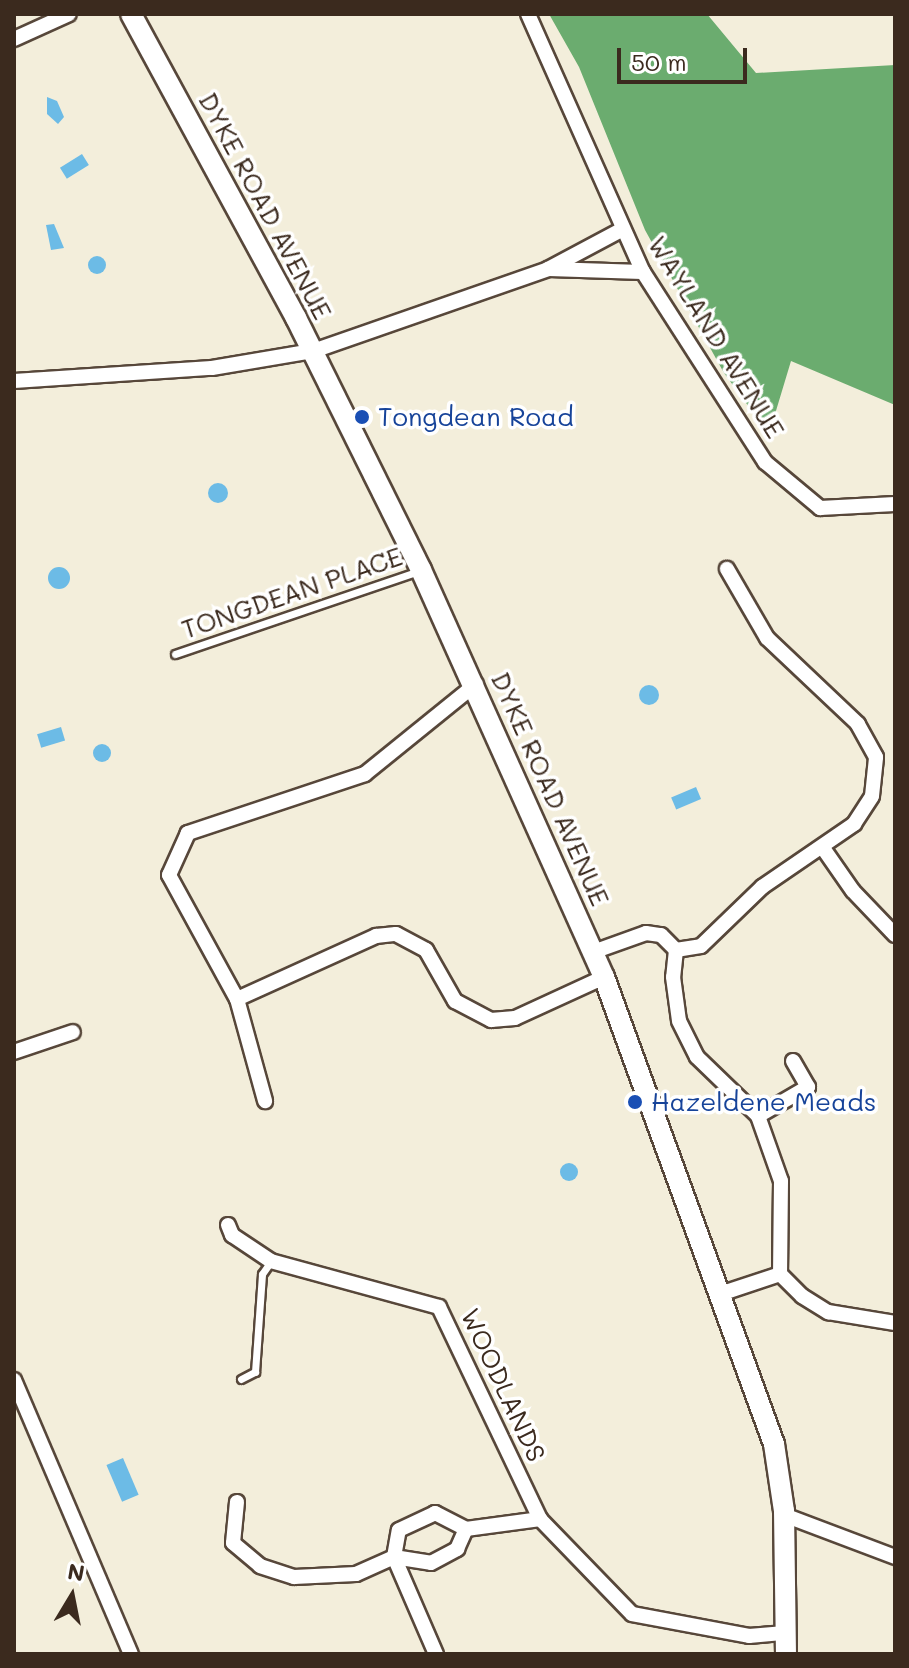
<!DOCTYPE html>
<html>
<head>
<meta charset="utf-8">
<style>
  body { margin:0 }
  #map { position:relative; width:909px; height:1668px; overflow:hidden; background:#f3eedb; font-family:Mali,sans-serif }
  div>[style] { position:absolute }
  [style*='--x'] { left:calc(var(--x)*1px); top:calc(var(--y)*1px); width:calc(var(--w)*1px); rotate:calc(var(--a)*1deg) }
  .forest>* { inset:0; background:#6bac6f }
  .water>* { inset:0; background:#6cbbe6; transform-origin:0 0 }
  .round { border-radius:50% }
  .roads { filter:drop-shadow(2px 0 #57473a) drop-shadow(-2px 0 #57473a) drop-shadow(0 2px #57473a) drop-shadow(0 -2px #57473a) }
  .lane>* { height:7px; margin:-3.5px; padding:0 3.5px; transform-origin:3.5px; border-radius:3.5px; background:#fff }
  .street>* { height:14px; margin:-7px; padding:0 7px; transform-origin:7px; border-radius:7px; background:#fff }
  .secondary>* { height:20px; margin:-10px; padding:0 10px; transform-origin:10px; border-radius:10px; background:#fff }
  .dots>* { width:22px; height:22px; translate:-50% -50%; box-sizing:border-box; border:4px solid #fff; border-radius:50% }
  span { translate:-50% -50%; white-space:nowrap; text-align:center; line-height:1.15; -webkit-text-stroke:7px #fff; paint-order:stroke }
  .street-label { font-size:26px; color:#3b2a1e }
  .transit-label { font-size:26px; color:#164399 }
  .left { translate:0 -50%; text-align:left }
  .frame { position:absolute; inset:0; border:16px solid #3b2a1e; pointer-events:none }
  .north { position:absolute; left:32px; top:1556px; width:80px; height:80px; -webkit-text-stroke:6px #fff; paint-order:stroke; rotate:10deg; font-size:22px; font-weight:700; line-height:32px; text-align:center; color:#3b2a1e }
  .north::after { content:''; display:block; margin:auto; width:28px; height:36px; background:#3b2a1e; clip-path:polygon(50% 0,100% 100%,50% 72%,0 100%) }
  .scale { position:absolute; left:617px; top:48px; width:130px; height:36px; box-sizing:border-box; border:4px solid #3b2a1e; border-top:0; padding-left:10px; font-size:24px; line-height:28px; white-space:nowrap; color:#3b2a1e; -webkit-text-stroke:6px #fff; paint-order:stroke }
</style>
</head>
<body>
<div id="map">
  <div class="forest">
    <i style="clip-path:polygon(549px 14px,707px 14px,756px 73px,895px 65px,895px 405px,791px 361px,769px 434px,724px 373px,645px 230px,579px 67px)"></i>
  </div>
  <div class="water">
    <i style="clip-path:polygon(47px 97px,57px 101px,64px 117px,58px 124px,47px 114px)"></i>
    <i style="left:82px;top:154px;width:13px;height:26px;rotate:58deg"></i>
    <i style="clip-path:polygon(54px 224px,64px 248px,51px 250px,46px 225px)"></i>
    <i class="round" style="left:88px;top:256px;width:18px;height:18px"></i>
    <i class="round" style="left:208px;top:483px;width:20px;height:20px"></i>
    <i class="round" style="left:48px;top:567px;width:22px;height:22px"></i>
    <i class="round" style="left:639px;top:685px;width:20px;height:20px"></i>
    <i style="left:61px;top:727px;width:14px;height:25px;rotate:73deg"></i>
    <i class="round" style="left:93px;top:744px;width:18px;height:18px"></i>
    <i style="left:696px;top:787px;width:13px;height:27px;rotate:67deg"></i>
    <i class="round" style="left:560px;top:1163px;width:18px;height:18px"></i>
    <i style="left:123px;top:1458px;width:40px;height:18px;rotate:67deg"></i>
  </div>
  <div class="roads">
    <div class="lane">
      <i style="--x:175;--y:654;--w:258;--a:-18.8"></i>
      <i style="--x:241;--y:1379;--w:16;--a:-27"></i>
      <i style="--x:255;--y:1372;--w:98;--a:-85.9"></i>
      <i style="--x:262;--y:1274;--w:16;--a:-55"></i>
    </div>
    <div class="street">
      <i style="--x:528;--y:14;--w:282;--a:66"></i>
      <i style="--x:643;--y:272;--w:226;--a:57.3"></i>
      <i style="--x:765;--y:462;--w:72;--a:39.9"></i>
      <i style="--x:820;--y:508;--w:75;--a:-3.1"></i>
      <i style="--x:14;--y:39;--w:60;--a:-24.4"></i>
      <i style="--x:623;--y:229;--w:85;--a:151.9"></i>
      <i style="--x:548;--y:269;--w:95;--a:1.8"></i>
      <i style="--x:14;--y:381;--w:198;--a:-3.8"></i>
      <i style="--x:212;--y:368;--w:102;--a:-9.6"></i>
      <i style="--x:313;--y:351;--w:249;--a:-19.2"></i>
      <i style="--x:476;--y:684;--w:143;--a:141"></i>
      <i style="--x:365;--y:774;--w:187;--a:161.6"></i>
      <i style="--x:188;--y:833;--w:46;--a:114.3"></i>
      <i style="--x:169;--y:875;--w:141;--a:61.3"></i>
      <i style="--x:237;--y:999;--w:153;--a:-24.4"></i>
      <i style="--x:376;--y:936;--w:20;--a:-6"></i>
      <i style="--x:396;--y:934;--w:34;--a:28"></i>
      <i style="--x:426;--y:950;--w:59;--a:60.4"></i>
      <i style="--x:455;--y:1001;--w:41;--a:27.8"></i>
      <i style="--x:491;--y:1020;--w:24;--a:-5"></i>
      <i style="--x:515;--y:1018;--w:98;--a:-24.7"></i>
      <i style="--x:823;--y:848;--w:52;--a:55.1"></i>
      <i style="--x:853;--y:891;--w:61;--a:46.3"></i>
      <i style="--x:676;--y:950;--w:27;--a:96"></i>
      <i style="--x:673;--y:977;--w:44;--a:82.2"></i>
      <i style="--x:679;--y:1021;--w:40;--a:63.4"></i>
      <i style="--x:697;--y:1057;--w:85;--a:44"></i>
      <i style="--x:758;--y:1116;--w:69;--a:70.5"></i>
      <i style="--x:781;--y:1181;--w:93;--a:90.6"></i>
      <i style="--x:780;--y:1274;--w:31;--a:45"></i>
      <i style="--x:802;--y:1296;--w:31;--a:32"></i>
      <i style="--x:828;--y:1312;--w:68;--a:9.3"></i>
      <i style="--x:593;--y:952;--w:56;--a:-19.7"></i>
      <i style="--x:646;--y:933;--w:15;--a:8"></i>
      <i style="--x:661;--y:935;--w:21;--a:45"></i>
      <i style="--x:676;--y:950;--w:25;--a:-9"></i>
      <i style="--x:701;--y:946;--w:85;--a:-44"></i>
      <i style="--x:762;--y:887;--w:112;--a:-34.4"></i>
      <i style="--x:854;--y:824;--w:33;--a:-57"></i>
      <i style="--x:872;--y:796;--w:39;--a:-84"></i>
      <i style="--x:876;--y:757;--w:38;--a:-119"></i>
      <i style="--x:858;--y:724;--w:125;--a:-136.6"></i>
      <i style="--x:767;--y:638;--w:80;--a:-120.1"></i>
      <i style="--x:237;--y:999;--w:106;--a:74.6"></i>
      <i style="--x:14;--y:1052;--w:62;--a:-18.7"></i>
      <i style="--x:758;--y:1116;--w:58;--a:-30.1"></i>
      <i style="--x:808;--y:1087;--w:30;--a:-120"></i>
      <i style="--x:228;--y:1225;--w:11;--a:68"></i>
      <i style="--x:232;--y:1235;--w:47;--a:33.7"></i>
      <i style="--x:271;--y:1261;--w:174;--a:15.3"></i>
      <i style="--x:439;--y:1307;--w:235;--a:64.5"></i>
      <i style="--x:723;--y:1293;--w:60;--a:-18.4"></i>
      <i style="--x:14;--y:1380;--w:298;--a:66.9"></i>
      <i style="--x:237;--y:1502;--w:41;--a:95.6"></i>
      <i style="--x:233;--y:1543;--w:35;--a:40"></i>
      <i style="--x:260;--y:1566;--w:36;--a:18"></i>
      <i style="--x:294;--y:1577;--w:62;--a:-2.8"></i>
      <i style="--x:356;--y:1574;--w:42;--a:-24.1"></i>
      <i style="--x:784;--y:1515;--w:119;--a:20.7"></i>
      <i style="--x:394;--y:1557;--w:27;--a:-80"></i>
      <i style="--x:399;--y:1530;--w:40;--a:-25"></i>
      <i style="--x:435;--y:1513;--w:35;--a:27"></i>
      <i style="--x:466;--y:1529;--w:75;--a:-7.7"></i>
      <i style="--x:540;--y:1519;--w:132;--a:45.9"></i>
      <i style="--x:632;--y:1614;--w:119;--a:10.6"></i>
      <i style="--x:749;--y:1636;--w:36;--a:-5"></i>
      <i style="--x:394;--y:1557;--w:106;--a:66.6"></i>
      <i style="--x:394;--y:1557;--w:37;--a:9"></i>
      <i style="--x:431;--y:1563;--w:30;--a:-28"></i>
      <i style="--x:457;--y:1549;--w:22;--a:-66"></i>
    </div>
    <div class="secondary">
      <i style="--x:131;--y:14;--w:346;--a:61.5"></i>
      <i style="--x:296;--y:318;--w:281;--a:63.6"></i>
      <i style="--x:421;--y:570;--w:446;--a:65.8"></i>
      <i style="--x:604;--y:977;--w:497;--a:70"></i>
      <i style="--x:774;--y:1444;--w:68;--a:81.5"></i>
      <i style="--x:784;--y:1511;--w:143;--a:89.2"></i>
    </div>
  </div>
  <div class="dots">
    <i style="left:362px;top:417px;background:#1a4fb4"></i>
    <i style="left:635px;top:1102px;background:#1a4fb4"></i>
  </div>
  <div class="street-label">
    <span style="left:265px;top:206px;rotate:62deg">DYKE ROAD AVENUE</span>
    <span style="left:716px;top:337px;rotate:58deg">WAYLAND AVENUE</span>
    <span style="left:292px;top:593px;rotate:-19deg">TONGDEAN PLACE</span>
    <span style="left:550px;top:789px;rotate:66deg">DYKE ROAD AVENUE</span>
    <span style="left:503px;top:1385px;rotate:65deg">WOODLANDS</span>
  </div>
  <div class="transit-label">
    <span class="left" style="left:378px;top:417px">Tongdean Road</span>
    <span class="left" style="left:651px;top:1102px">Hazeldene Meads</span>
  </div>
  <div class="frame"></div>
  <div class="north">N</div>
  <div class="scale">50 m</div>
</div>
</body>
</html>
